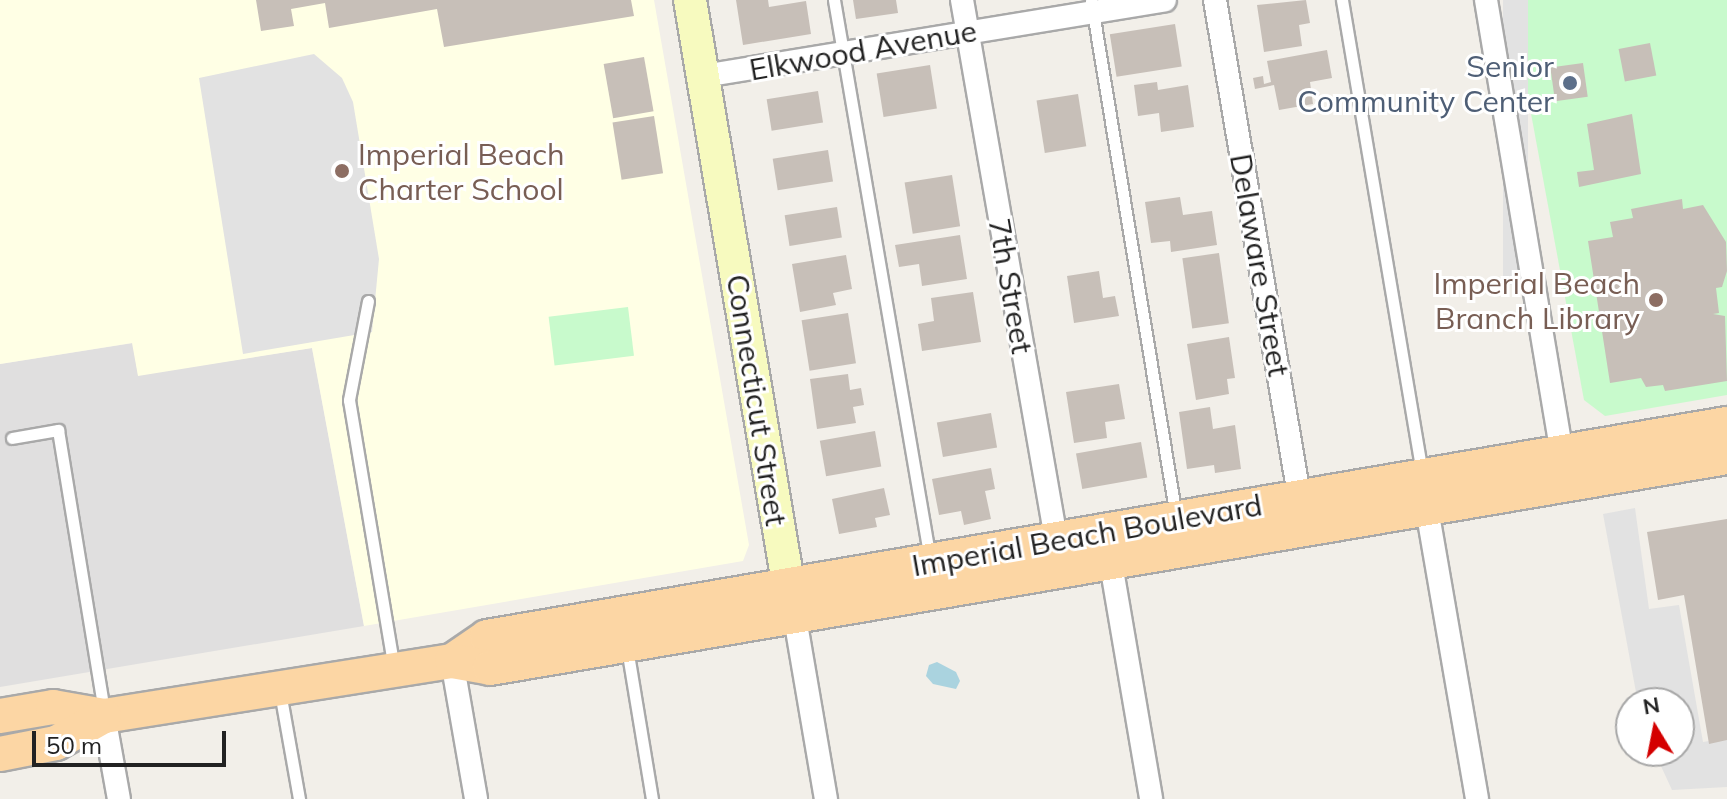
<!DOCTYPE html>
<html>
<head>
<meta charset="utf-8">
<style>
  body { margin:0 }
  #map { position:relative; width:1727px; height:799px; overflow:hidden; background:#f2efe9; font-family:Mulish,sans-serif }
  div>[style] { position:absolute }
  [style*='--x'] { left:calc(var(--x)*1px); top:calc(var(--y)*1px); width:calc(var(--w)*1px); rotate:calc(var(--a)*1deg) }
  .residential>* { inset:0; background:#e0dfdf }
  .education>* { inset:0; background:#ffffe5 }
  .park>* { inset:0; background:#c8facc; transform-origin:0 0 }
  .parking>* { inset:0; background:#e2e2e2; transform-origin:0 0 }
  .water>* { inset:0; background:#aad3df }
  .building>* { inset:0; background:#c7bfb8; transform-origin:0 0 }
  .roads { filter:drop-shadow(2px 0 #a9a9a9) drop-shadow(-2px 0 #a9a9a9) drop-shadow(0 2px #a9a9a9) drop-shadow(0 -2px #a9a9a9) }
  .lane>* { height:11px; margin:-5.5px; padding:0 5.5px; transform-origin:5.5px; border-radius:5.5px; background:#fff }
  .street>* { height:22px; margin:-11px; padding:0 11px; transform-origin:11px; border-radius:11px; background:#fff }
  .secondary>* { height:32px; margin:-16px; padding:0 16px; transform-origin:16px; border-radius:16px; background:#f7fabf }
  .primary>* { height:34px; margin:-17px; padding:0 17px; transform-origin:17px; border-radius:17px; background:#fcd6a4 }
  .dots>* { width:22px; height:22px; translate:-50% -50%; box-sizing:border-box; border:4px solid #fff; border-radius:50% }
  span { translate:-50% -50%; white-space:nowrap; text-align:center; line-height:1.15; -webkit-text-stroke:6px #fff; paint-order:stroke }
  .street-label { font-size:30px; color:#222 }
  .service-label { font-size:30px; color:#4e5e75 }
  .right { translate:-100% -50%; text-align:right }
  .education-label { font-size:30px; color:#785e54 }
  .left { translate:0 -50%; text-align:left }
  .north { position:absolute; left:1615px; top:687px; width:80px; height:80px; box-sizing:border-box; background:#fff; border:2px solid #a7a7a7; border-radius:50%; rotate:350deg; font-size:22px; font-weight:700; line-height:32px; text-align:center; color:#222 }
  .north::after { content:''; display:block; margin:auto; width:28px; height:36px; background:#d40000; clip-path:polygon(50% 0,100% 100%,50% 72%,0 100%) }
  .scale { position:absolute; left:32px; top:731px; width:194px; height:36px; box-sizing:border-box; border:4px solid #222; border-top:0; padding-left:10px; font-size:24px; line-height:28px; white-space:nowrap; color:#222; -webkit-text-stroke:6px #fff; paint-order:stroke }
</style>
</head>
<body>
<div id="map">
  <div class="residential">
    <i style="clip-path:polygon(133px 343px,138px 375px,312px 348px,364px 626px,0 687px,0 364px)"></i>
  </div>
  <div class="education">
    <i style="clip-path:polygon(0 0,654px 0,749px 545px,743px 561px,364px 626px,312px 348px,138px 376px,132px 343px,0 364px)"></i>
  </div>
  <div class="park">
    <i style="clip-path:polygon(1510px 0,1727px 0,1727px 395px,1605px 416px,1584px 400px)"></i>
    <i style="left:628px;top:307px;width:49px;height:80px;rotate:83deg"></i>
  </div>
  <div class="parking">
    <i style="left:1503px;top:0;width:25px;height:285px"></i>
    <i style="clip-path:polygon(314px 54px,342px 78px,353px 102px,379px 259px,372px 332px,243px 354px,199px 78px)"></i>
    <i style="clip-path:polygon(1635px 508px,1649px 609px,1679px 605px,1703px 742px,1727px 738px,1727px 787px,1672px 790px,1654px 751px,1679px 751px,1679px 703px,1638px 703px,1603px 514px)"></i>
  </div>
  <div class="water">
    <i style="clip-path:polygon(937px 662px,956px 672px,960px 681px,956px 689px,933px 684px,926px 676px,929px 665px)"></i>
  </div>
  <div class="building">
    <i style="clip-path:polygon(256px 0,631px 0,634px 16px,444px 47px,437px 9px,329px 28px,325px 3px,291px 9px,294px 26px,261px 31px)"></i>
    <i style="clip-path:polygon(736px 0,768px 0,769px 7px,806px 1px,811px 34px,743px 45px)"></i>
    <i style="clip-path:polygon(853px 0,896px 0,898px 13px,856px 19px)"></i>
    <i style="clip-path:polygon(1306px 0,1310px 23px,1299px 25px,1302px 46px,1264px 52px,1257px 5px)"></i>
    <i style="left:1175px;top:24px;width:43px;height:66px;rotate:81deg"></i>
    <i style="left:1650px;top:43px;width:33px;height:32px;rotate:79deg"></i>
    <i style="clip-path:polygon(1327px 50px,1332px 78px,1310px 82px,1313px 104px,1279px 110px,1274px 85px,1255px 89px,1253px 78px,1263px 76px,1264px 84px,1271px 82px,1267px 61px)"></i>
    <i style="left:644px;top:57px;width:55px;height:41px;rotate:80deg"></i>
    <i style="left:1583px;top:63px;width:34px;height:33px;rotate:82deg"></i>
    <i style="left:930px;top:65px;width:44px;height:54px;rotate:81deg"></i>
    <i style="clip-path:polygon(1157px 82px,1158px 90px,1188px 85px,1194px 127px,1161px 132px,1159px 113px,1138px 116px,1134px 85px)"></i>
    <i style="left:818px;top:91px;width:32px;height:52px;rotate:81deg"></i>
    <i style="left:1078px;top:94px;width:53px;height:42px;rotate:81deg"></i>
    <i style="clip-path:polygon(1632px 114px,1641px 174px,1579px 187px,1577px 172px,1594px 170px,1587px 124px)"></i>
    <i style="left:654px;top:116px;width:58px;height:42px;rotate:81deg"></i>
    <i style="left:828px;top:150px;width:32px;height:56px;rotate:81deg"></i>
    <i style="left:952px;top:175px;width:52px;height:48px;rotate:81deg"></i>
    <i style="clip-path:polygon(1180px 197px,1183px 215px,1212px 211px,1217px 245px,1171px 252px,1170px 241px,1151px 243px,1145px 202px)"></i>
    <i style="clip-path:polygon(1682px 199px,1683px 209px,1703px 205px,1726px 242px,1727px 271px,1722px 287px,1716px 288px,1719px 313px,1713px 314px,1725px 316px,1727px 381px,1665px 391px,1663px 385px,1646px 387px,1641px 378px,1610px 383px,1588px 241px,1613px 237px,1610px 222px,1633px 218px,1631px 209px)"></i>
    <i style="left:837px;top:207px;width:31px;height:53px;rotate:81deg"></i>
    <i style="clip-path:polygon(960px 235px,967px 279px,922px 286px,919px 264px,899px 267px,895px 245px)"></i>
    <i style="left:1219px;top:253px;width:71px;height:37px;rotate:82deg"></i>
    <i style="clip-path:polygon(846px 255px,852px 289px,833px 293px,836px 305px,800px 312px,792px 264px)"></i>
    <i style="clip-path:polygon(1099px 271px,1103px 298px,1115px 296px,1119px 316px,1074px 323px,1067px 276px)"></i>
    <i style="clip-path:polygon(973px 292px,981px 342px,922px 351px,918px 324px,934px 321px,931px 298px)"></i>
    <i style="left:848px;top:313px;width:51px;height:47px;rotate:81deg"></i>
    <i style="clip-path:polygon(1229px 337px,1235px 378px,1227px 379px,1229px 394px,1196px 400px,1187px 344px)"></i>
    <i style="clip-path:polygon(848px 374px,850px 390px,861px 388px,864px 405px,853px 407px,856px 423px,817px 429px,810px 379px)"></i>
    <i style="clip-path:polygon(1119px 384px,1125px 419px,1105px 422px,1107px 438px,1074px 443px,1066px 392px)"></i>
    <i style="clip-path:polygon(1210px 407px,1213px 429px,1235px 425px,1241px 469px,1215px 473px,1214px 465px,1187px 469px,1179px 412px)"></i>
    <i style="left:991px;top:413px;width:35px;height:55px;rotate:80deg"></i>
    <i style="left:875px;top:431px;width:36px;height:56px;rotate:80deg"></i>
    <i style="left:1141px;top:442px;width:36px;height:66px;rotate:80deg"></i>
    <i style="clip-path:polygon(991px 468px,995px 489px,985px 491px,991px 519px,964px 525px,961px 511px,939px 515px,932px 479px)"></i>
    <i style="clip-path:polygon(884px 488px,890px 515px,875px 518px,877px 527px,839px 534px,832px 499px)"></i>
    <i style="clip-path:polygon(1727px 519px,1727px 740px,1709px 744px,1684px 595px,1658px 600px,1647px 532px)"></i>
  </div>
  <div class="roads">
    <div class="lane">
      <i style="--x:834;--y:0;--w:567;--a:80.26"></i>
      <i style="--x:1091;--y:0;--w:523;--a:80.65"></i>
      <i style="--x:1342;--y:0;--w:480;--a:80.4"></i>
      <i style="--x:368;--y:301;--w:101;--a:100.9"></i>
      <i style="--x:349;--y:400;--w:272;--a:80.5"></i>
      <i style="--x:12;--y:438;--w:47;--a:-9.9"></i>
      <i style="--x:58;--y:430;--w:285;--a:80.7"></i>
      <i style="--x:627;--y:648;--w:153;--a:80.6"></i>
      <i style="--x:280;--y:692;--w:109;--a:79.9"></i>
    </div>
    <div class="street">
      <i style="--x:962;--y:0;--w:558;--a:80.1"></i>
      <i style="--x:1215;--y:0;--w:514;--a:80.37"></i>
      <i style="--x:1486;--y:0;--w:471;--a:80.5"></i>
      <i style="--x:703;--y:76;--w:468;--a:-9.3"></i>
      <i style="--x:1427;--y:509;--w:294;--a:80.2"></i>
      <i style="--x:1111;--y:564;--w:238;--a:80.3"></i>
      <i style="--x:795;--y:618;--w:184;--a:80.3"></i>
      <i style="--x:452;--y:661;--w:140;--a:80.1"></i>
      <i style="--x:104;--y:716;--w:84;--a:79.8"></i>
    </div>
    <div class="secondary">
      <i style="--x:690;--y:0;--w:621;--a:80.45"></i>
    </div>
    <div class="primary">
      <i style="--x:452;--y:661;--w:42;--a:-34.4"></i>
      <i style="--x:487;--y:637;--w:1258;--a:-9.75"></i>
      <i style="--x:0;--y:716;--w:54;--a:-9.6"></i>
      <i style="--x:53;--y:707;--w:52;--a:10"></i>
      <i style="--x:104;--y:716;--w:352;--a:-9"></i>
      <i style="--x:452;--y:661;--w:39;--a:10"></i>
      <i style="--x:490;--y:668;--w:1255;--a:-9.68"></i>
      <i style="--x:0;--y:754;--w:57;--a:-11.1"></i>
      <i style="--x:56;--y:743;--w:55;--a:-29.4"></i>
    </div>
  </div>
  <div class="dots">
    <i style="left:1570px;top:83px;background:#5c6f8a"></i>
    <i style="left:342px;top:171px;background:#8d6e63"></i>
    <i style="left:1656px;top:300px;background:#8d6e63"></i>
  </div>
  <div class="street-label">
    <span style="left:863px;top:50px;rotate:-10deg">Elkwood Avenue</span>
    <span style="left:1260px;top:265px;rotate:80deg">Delaware Street</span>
    <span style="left:1011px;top:286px;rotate:80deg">7th Street</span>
    <span style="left:757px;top:400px;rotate:81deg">Connecticut Street</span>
    <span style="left:1087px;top:535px;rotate:-10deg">Imperial Beach Boulevard</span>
  </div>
  <div class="service-label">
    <span class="right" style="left:1554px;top:83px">Senior<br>Community Center</span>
  </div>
  <div class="education-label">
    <span class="left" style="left:358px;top:171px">Imperial Beach<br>Charter School</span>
    <span class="right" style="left:1640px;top:300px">Imperial Beach<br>Branch Library</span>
  </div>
  <div class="north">N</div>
  <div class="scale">50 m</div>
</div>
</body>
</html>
